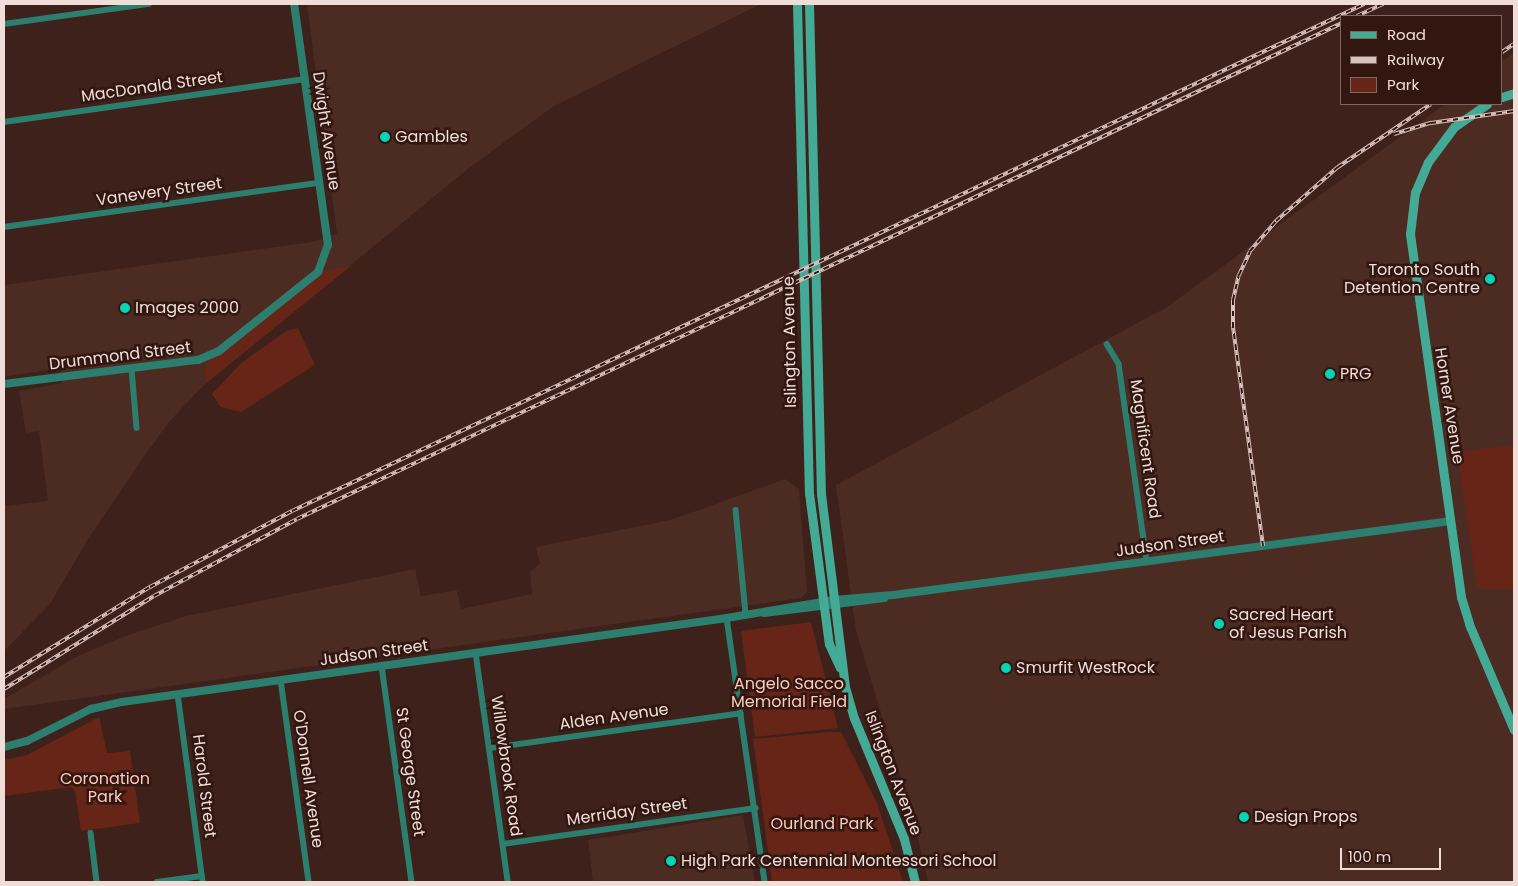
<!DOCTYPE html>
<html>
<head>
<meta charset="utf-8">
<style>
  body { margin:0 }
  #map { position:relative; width:1518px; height:886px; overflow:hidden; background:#3d211a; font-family:Poppins,sans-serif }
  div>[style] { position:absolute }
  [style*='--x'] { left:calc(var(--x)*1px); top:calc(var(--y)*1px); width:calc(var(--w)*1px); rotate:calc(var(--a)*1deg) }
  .built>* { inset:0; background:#4c2b22 }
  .green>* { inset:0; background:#662516 }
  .minor>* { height:5.5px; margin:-2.75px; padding:0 2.75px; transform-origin:2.75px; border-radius:2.75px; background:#2c7f6e }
  .tertiary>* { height:8px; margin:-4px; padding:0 4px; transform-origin:4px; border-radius:4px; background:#2c7f6e }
  .secondary>* { height:9px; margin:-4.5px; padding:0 4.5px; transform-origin:4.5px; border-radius:4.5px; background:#43ab95 }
  .rail>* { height:4px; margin-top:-2px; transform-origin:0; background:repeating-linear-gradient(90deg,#321711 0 5.5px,#d8c3be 0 11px); box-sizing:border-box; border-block:1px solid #d8c3be }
  .dots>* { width:14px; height:14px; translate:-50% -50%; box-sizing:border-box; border:2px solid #321711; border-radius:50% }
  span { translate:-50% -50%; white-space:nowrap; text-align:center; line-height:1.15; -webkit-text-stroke:5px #321711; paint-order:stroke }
  .street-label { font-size:16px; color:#f0ddd8 }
  .poi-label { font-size:16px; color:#f0ddd8 }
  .left { translate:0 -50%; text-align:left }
  .right { translate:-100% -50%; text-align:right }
  .park-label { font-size:16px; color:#fecabd }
  .frame { position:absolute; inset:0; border:5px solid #f0ddd8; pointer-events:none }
  .legend { position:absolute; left:1340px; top:15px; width:162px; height:90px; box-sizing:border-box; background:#321711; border:1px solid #7e6661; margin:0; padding:6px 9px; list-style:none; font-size:15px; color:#f0ddd8 }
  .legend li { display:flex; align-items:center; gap:10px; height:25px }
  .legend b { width:25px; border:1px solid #7e6661 }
  .scale { position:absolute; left:1340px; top:848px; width:101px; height:22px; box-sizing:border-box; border:2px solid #f0ddd8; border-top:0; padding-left:6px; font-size:15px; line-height:18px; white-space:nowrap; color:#f0ddd8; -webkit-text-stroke:4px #321711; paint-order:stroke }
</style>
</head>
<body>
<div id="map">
  <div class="built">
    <i style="clip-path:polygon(307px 4px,761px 4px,554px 106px,469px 168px,201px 388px,169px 422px,143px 458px,88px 539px,50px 604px,4px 651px,4px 506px,48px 501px,39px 431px,26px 433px,19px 391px,62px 383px,60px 368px,4px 377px,4px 285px,312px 242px,337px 234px)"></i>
    <i style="clip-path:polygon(1514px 53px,1514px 882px,928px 882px,914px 821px,856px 631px,836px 485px,1167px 307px,1445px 104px,1502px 104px,1502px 61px)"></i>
    <i style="clip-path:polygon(785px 479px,799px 489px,807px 592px,801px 598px,4px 709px,4px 699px,76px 657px,125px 636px,186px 616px,415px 569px,421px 596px,457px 590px,461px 609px,532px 594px,530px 572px,540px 563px,536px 547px,671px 520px)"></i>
    <i style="clip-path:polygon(743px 815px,755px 882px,593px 882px,588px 840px)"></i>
  </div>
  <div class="green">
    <i style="clip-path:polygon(351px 266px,206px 383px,204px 370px,209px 360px,327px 270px)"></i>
    <i style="clip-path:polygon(298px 328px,315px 365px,241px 412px,221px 407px,212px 394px,240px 364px,286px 331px)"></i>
    <i style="clip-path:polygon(1514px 445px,1514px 589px,1481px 589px,1477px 586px,1457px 452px)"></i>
    <i style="clip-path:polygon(811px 622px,838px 728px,755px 737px,741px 631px)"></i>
    <i style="clip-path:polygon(99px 717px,107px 753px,130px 751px,140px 823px,81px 831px,75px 791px,71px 787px,4px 796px,4px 760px,27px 755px)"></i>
    <i style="clip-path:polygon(828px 732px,841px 732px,877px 803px,903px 882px,772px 882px,753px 739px)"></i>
  </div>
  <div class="minor">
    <i style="--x:4;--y:24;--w:146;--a:-7.9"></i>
    <i style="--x:4;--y:122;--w:304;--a:-8.1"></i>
    <i style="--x:4;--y:227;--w:318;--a:-8"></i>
    <i style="--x:1107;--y:344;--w:23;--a:59"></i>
    <i style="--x:1119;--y:364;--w:199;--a:81.9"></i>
    <i style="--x:132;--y:369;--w:59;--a:85.2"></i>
    <i style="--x:736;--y:510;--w:104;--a:84.5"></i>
    <i style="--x:727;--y:618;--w:267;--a:81.8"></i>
    <i style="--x:476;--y:653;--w:231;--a:82"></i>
    <i style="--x:382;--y:666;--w:218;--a:82.1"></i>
    <i style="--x:281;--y:680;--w:204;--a:82.1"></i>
    <i style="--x:178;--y:694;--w:190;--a:82.4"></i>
    <i style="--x:490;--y:748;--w:253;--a:-7.9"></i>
    <i style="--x:91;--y:833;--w:49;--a:83"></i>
    <i style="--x:503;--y:844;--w:255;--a:-8.1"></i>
    <i style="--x:157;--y:882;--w:45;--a:-7.6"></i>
  </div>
  <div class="tertiary">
    <i style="--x:4;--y:384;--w:195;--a:-7.1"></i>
    <i style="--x:198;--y:360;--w:23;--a:-23"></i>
    <i style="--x:219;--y:351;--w:127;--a:-38.6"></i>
    <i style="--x:318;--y:272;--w:29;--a:-70"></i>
    <i style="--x:328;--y:245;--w:243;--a:-98"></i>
    <i style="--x:764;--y:613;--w:121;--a:-7.1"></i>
    <i style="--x:4;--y:747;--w:24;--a:-15"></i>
    <i style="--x:27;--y:741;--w:72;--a:-26.6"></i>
    <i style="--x:91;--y:709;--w:32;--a:-13"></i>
    <i style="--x:122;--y:702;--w:611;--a:-7.9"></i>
    <i style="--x:727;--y:618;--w:109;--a:-9.5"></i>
    <i style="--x:834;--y:600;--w:59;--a:-4.8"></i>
    <i style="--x:893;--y:595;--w:563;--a:-7.55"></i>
  </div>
  <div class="secondary">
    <i style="--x:797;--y:4;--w:489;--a:88.6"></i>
    <i style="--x:809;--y:493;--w:152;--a:82.5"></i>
    <i style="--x:829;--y:644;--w:26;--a:65"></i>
    <i style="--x:809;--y:4;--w:490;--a:88.6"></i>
    <i style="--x:821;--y:494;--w:194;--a:82.9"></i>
    <i style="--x:845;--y:687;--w:32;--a:74"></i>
    <i style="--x:854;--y:718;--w:131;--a:67.5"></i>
    <i style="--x:904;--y:839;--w:44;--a:75.7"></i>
    <i style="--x:1502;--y:97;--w:13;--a:-18"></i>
    <i style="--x:1487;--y:104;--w:40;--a:145.1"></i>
    <i style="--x:1454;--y:127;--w:44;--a:126.6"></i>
    <i style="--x:1428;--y:162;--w:33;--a:113"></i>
    <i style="--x:1415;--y:192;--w:42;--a:96.8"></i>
    <i style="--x:1410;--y:234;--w:367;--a:82"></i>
    <i style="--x:1461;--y:597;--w:28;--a:73"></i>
    <i style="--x:1469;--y:624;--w:115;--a:67"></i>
  </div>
  <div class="rail">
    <i style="--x:1357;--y:16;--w:29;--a:-25"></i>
    <i style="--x:1502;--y:52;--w:14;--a:-34"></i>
    <i style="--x:1394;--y:134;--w:39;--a:-17"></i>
    <i style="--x:1431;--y:123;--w:84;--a:-8.2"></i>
    <i style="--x:1263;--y:546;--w:221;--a:-97.8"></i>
    <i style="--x:1233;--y:327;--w:27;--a:-90"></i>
    <i style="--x:1233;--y:300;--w:26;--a:-77"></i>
    <i style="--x:1239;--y:275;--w:26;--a:-65"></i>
    <i style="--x:1250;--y:251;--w:40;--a:-49"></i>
    <i style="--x:1276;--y:221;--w:82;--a:-41.1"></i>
    <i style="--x:1338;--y:167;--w:112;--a:-34.1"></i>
    <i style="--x:4;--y:677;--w:172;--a:-31.7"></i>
    <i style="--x:150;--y:587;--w:161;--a:-28.2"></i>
    <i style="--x:292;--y:511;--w:1186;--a:-25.31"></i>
    <i style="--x:4;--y:689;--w:176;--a:-31.8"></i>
    <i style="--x:154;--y:596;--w:162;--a:-28.3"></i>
    <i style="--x:297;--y:519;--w:1157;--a:-25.39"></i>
  </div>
  <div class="dots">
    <i style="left:385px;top:137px;background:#05d5b6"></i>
    <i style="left:1490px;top:279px;background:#05d5b6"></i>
    <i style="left:125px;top:308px;background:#05d5b6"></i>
    <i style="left:1330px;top:374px;background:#05d5b6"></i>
    <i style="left:1219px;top:624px;background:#05d5b6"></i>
    <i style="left:1006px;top:668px;background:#05d5b6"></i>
    <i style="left:1244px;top:817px;background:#05d5b6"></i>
    <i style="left:671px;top:861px;background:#05d5b6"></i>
  </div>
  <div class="street-label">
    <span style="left:152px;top:87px;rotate:-8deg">MacDonald Street</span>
    <span style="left:326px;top:131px;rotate:82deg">Dwight Avenue</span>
    <span style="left:159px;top:192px;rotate:-8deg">Vanevery Street</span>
    <span style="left:790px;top:342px;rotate:-91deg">Islington Avenue</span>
    <span style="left:120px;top:356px;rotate:-7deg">Drummond Street</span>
    <span style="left:1449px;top:406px;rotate:81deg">Horner Avenue</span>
    <span style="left:1145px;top:449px;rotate:82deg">Magnificent Road</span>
    <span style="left:1170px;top:544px;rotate:-8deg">Judson Street</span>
    <span style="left:374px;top:653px;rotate:-8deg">Judson Street</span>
    <span style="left:614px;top:717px;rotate:-8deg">Alden Avenue</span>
    <span style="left:506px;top:766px;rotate:82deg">Willowbrook Road</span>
    <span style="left:410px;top:772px;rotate:82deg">St George Street</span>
    <span style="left:893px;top:773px;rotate:69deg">Islington Avenue</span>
    <span style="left:308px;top:779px;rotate:82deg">O'Donnell Avenue</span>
    <span style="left:204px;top:786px;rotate:83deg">Harold Street</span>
    <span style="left:627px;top:812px;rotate:-8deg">Merriday Street</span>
  </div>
  <div class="poi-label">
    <span class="left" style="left:395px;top:137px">Gambles</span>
    <span class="right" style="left:1480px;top:279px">Toronto South<br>Detention Centre</span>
    <span class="left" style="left:135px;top:308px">Images 2000</span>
    <span class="left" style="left:1340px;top:374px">PRG</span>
    <span class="left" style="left:1229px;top:624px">Sacred Heart<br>of Jesus Parish</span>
    <span class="left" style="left:1016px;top:668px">Smurfit WestRock</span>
    <span class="left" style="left:1254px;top:817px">Design Props</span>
    <span class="left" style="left:681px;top:861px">High Park Centennial Montessori School</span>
  </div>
  <div class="park-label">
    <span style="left:789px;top:693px">Angelo Sacco<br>Memorial Field</span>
    <span style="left:105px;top:788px">Coronation<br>Park</span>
    <span style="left:822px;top:824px">Ourland Park</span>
  </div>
  <div class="frame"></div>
  <ul class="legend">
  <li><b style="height:6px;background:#43ab95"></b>Road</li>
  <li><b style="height:6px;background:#d8c3be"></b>Railway</li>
  <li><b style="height:14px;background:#662516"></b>Park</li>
  </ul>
  <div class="scale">100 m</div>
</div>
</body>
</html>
